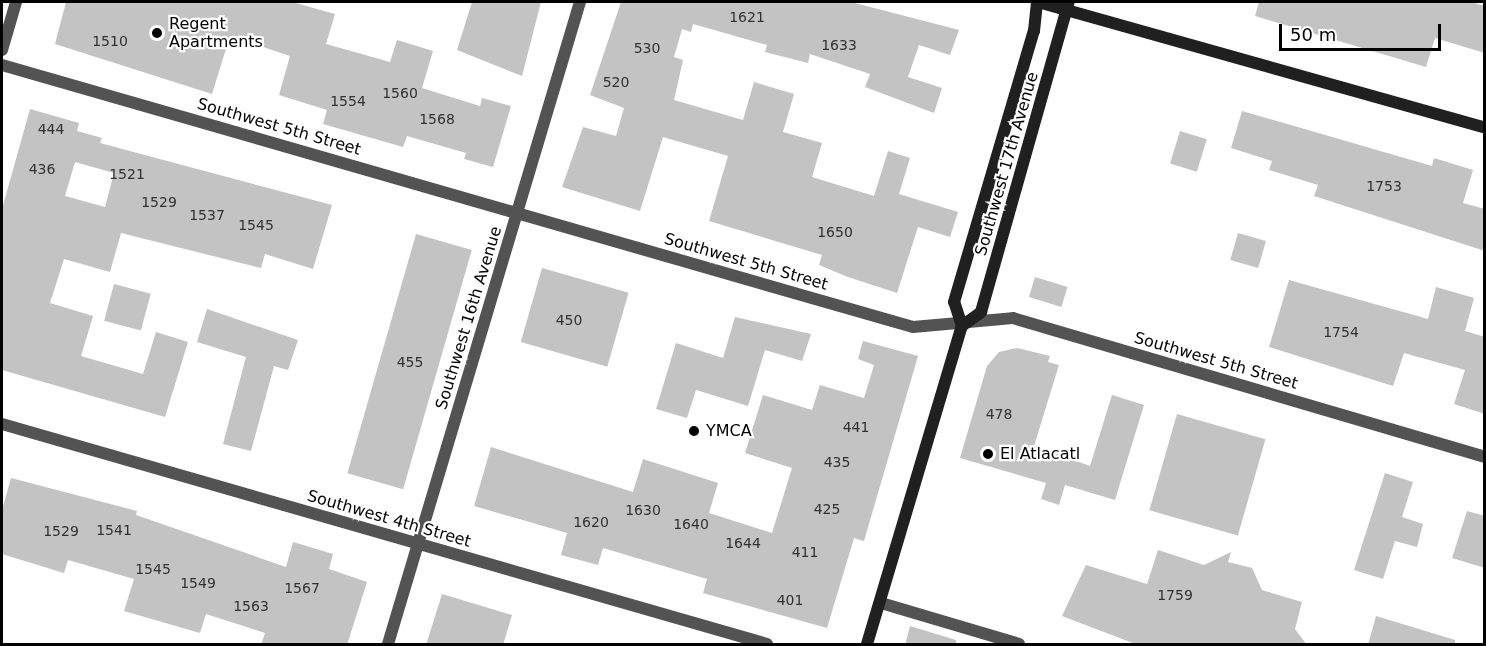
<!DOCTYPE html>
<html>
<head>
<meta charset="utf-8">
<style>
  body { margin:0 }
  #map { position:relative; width:1486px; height:646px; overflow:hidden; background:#fff; font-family:"DejaVu Sans",sans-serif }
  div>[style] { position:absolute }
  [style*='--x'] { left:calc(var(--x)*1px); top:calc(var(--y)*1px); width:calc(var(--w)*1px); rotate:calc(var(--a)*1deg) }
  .building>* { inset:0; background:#c3c3c3; transform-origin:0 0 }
  .street>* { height:12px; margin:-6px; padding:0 6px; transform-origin:6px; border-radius:6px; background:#535353 }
  .secondary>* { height:12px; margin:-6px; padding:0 6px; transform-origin:6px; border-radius:6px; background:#202020 }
  .dots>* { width:16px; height:16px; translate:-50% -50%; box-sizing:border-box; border:3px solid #fff; border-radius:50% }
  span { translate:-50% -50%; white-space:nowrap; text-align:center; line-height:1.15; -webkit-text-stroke:4.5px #fff; paint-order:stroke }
  .number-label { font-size:14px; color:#313131 }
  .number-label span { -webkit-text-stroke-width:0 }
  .poi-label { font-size:16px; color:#000 }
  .left { translate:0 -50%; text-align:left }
  .street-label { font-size:16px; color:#000 }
  .frame { position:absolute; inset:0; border:3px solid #000; pointer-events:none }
  .scale { position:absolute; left:1279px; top:24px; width:162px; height:27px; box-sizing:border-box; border:3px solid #000; border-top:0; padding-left:8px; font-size:18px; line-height:21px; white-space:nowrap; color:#000; -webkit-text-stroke:4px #fff; paint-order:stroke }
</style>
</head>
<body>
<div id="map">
  <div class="building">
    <i style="clip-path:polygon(66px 2px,292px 2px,335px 14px,326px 44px,390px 62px,397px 40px,433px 51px,422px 88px,480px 106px,482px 98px,511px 106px,493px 167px,464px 159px,466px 153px,407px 136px,403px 147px,323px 124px,327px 110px,279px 95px,290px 56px,230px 36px,212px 94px,55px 44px)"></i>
    <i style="clip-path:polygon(472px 2px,541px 2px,522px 76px,457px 50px)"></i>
    <i style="clip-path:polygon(621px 2px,851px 2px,959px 30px,950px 55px,919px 45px,908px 77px,942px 88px,934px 113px,865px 87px,870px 74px,810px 54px,808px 63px,765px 52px,767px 45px,693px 24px,691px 32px,682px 29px,674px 57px,683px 60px,674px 100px,743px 120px,754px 82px,794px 94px,783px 132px,822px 143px,812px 177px,874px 196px,888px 151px,910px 158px,899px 194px,958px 212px,950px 237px,918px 227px,897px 293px,848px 277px,819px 265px,822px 255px,709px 221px,728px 156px,663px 137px,640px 211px,562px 187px,583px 127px,616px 136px,624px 108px,590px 95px)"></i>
    <i style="clip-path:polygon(1259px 2px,1470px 2px,1485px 6px,1485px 53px,1435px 38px,1426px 67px,1255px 16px)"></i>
    <i style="clip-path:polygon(evenodd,30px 109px,79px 123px,77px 131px,102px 138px,100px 143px,332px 205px,313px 269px,265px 254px,261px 268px,121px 233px,110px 272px,64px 259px,50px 303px,93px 316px,81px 356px,143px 374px,156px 332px,188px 342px,165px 417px,2px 370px,2px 209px,30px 109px,75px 162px,114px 173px,105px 207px,65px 196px,75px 162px)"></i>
    <i style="clip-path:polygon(1242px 111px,1432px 166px,1434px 158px,1473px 170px,1463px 203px,1485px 209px,1485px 251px,1314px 196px,1318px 185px,1269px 170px,1272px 161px,1231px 148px)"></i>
    <i style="left:1180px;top:131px;width:28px;height:34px;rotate:17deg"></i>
    <i style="left:1238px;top:233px;width:29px;height:28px;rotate:16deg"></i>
    <i style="left:416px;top:234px;width:58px;height:249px;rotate:16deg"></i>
    <i style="left:542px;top:268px;width:90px;height:77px;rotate:16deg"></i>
    <i style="left:1035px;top:277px;width:34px;height:21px;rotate:17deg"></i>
    <i style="clip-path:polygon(1289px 280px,1428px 319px,1436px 287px,1474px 298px,1465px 331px,1485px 337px,1485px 414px,1454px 404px,1465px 370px,1404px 353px,1393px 386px,1269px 347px)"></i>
    <i style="left:114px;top:284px;width:38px;height:38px;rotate:15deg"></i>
    <i style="clip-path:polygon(207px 309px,298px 340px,288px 370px,274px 366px,251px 451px,223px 444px,246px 357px,197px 342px)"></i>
    <i style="clip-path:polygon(735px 317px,811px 334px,802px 361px,765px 350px,748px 406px,696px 390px,687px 418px,656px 409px,676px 343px,723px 358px)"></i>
    <i style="clip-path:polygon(863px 341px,918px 356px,864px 541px,854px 538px,827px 628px,703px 593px,707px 579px,603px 548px,598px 565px,561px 555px,567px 533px,474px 506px,491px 447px,633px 492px,643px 459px,718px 483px,709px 513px,772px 533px,792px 468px,745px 453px,763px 395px,812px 410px,820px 385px,864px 398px,874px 365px,858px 359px)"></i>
    <i style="clip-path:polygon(1017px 348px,1050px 356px,1048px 362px,1059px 365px,1034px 446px,1090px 466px,1112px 395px,1144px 405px,1115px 500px,1065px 485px,1059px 505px,1041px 499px,1046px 483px,960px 458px,987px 366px,999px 352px)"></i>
    <i style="left:1177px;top:414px;width:92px;height:100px;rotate:16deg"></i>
    <i style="clip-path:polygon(1385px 473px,1413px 482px,1402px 517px,1423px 524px,1417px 547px,1395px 541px,1383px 579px,1354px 570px)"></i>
    <i style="clip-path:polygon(11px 478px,137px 511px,136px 515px,286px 567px,293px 542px,333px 554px,329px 569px,367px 582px,347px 645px,261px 645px,265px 633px,206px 614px,200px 633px,124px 611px,134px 579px,68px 560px,64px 573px,2px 554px,2px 510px)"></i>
    <i style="clip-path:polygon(1467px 511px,1485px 516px,1485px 568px,1452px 558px)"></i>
    <i style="clip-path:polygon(1158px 550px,1204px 565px,1231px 552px,1228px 562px,1252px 568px,1262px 590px,1302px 602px,1295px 629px,1307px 645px,1138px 645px,1062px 616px,1086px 565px,1147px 584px)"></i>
    <i style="clip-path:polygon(442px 594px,512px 615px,503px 645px,426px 645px)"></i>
    <i style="clip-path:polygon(1376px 616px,1455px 640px,1455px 645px,1368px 645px)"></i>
    <i style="clip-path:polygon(910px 626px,956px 640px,956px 645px,905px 645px)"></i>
  </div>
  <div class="street">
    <i style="--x:2;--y:50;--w:50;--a:-73.7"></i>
    <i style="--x:2;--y:65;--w:948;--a:16.05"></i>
    <i style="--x:913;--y:327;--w:100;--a:-5.1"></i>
    <i style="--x:1013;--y:318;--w:491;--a:16.4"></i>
    <i style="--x:2;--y:424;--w:796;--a:16.04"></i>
    <i style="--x:881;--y:603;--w:144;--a:16.5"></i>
    <i style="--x:388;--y:644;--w:670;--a:-73.35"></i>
  </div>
  <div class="secondary">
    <i style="--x:1038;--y:2;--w:463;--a:15.7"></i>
    <i style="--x:962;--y:326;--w:24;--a:-36"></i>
    <i style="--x:981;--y:312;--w:322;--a:-74.2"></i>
    <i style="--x:867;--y:644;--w:332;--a:-73.4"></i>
    <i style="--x:962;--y:326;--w:25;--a:-108"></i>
    <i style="--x:954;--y:302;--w:283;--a:-73.6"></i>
    <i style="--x:1034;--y:31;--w:29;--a:-84"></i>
  </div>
  <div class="dots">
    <i style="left:157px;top:33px;background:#000"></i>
    <i style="left:694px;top:431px;background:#000"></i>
    <i style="left:988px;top:454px;background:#000"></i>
  </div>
  <div class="number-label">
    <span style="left:747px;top:17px">1621</span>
    <span style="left:110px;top:41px">1510</span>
    <span style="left:839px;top:45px">1633</span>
    <span style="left:647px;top:48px">530</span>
    <span style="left:616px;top:82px">520</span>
    <span style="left:400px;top:93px">1560</span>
    <span style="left:348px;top:101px">1554</span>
    <span style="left:437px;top:119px">1568</span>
    <span style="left:51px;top:129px">444</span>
    <span style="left:42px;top:169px">436</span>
    <span style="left:127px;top:174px">1521</span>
    <span style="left:1384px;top:186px">1753</span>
    <span style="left:159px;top:202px">1529</span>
    <span style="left:207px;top:215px">1537</span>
    <span style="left:256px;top:225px">1545</span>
    <span style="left:835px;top:232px">1650</span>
    <span style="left:569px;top:320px">450</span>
    <span style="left:1341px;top:332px">1754</span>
    <span style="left:410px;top:362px">455</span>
    <span style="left:999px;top:414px">478</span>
    <span style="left:856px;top:427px">441</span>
    <span style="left:837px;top:462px">435</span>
    <span style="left:827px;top:509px">425</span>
    <span style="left:643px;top:510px">1630</span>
    <span style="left:591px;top:522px">1620</span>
    <span style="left:691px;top:524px">1640</span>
    <span style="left:114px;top:530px">1541</span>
    <span style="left:61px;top:531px">1529</span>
    <span style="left:743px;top:543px">1644</span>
    <span style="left:805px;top:552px">411</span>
    <span style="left:153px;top:569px">1545</span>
    <span style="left:198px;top:583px">1549</span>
    <span style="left:302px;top:588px">1567</span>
    <span style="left:1175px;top:595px">1759</span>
    <span style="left:790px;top:600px">401</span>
    <span style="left:251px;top:606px">1563</span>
  </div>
  <div class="poi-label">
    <span class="left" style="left:169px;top:33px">Regent<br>Apartments</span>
    <span class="left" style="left:706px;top:431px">YMCA</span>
    <span class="left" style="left:1000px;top:454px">El Atlacatl</span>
  </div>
  <div class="street-label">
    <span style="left:279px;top:127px;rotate:16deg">Southwest 5th Street</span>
    <span style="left:1007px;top:164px;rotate:-74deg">Southwest 17th Avenue</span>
    <span style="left:746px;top:262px;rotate:16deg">Southwest 5th Street</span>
    <span style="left:469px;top:318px;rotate:-73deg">Southwest 16th Avenue</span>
    <span style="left:1216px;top:361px;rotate:16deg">Southwest 5th Street</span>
    <span style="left:389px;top:519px;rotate:16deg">Southwest 4th Street</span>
  </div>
  <div class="frame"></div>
  <div class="scale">50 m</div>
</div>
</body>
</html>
